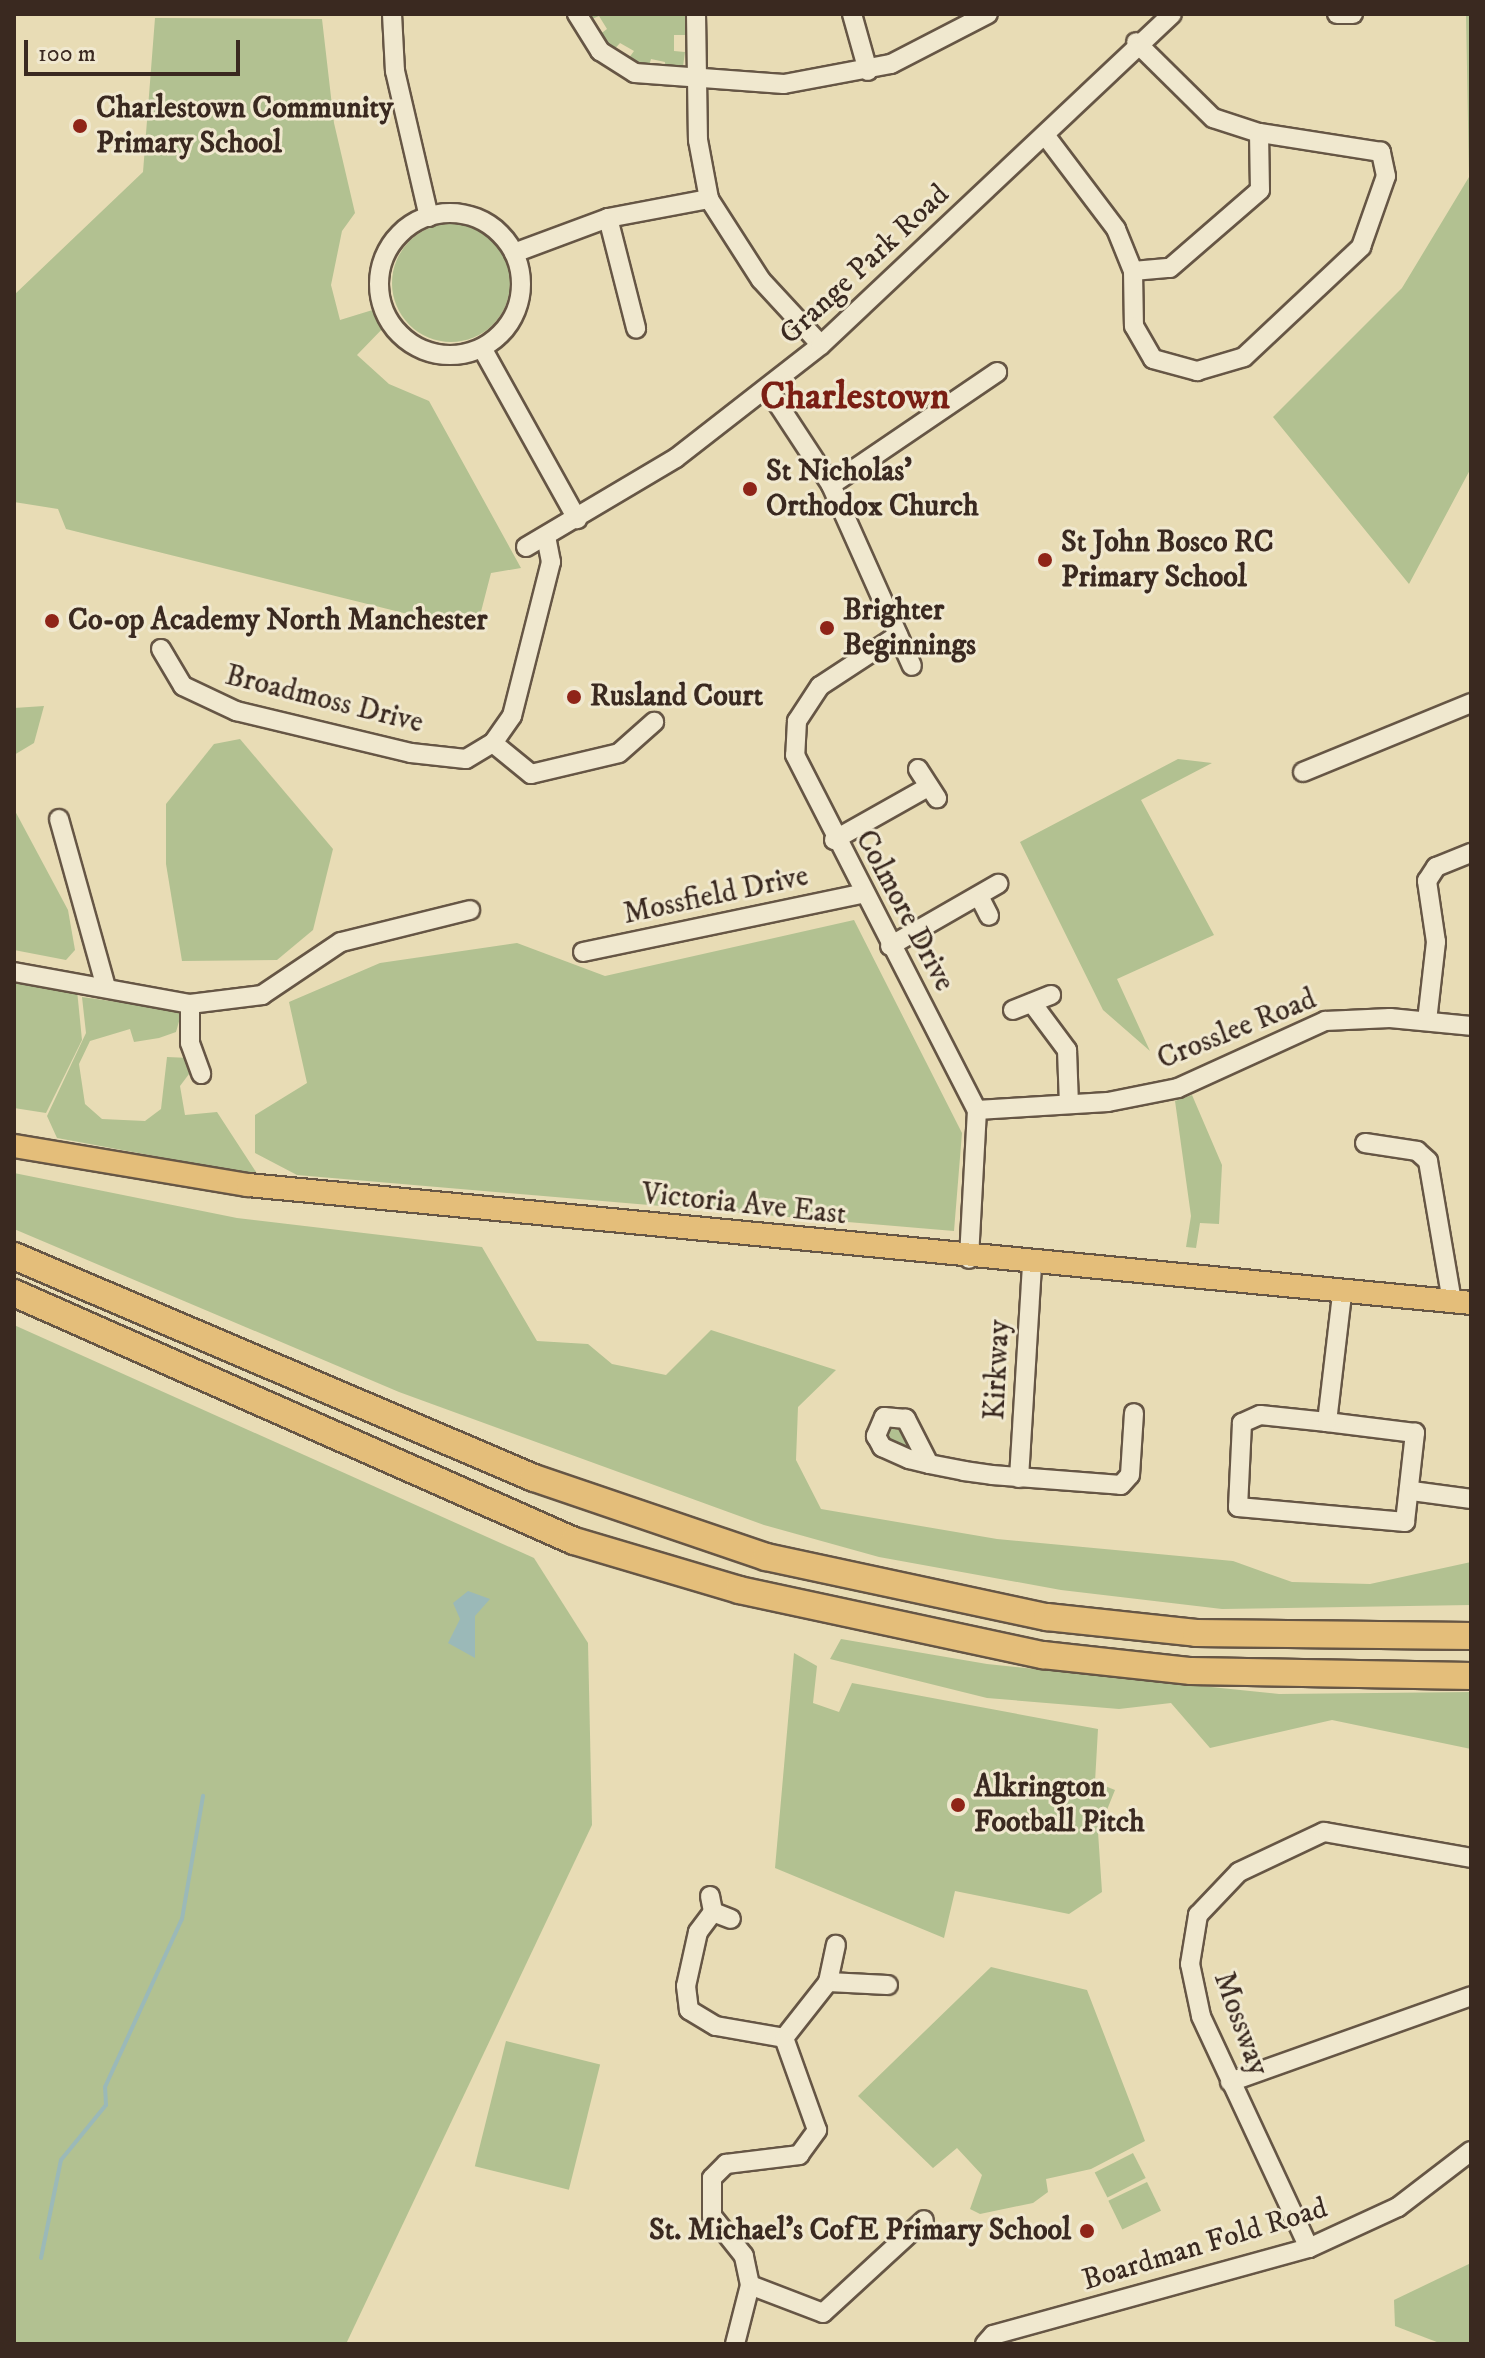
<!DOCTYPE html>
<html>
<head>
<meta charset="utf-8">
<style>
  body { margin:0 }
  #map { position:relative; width:1485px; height:2358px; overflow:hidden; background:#e8dcb5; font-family:"IM FELL DW Pica",serif }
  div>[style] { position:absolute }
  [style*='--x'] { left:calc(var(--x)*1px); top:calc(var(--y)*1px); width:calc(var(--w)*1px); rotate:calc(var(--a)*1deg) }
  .green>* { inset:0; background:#b2c191; transform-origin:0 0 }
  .round { border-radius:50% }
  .water>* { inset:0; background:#9bb9b8 }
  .stream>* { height:4px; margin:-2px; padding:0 2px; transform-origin:2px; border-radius:2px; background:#9bb9b8 }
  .roads { filter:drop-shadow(2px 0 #665645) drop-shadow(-2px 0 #665645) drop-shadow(0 2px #665645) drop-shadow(0 -2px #665645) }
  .minor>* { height:18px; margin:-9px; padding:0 9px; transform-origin:9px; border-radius:9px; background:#f0e8cf }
  .minor>.ring { margin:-9px; padding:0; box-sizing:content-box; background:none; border:18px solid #f0e8cf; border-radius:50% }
  .major>* { height:22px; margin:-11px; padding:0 11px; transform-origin:11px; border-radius:11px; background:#e4be7a }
  .highway>* { height:26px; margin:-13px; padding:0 13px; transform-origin:13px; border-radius:13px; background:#e4be7a }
  .dots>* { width:22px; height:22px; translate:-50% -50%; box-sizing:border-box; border:4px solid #f0e8cf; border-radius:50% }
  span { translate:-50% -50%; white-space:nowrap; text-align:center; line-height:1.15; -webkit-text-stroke:6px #f0e8cf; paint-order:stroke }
  .poi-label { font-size:30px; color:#3a2920; font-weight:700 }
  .left { translate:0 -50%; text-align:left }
  .right { translate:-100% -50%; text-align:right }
  .street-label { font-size:30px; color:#3a2920 }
  .district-label { font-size:38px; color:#7a1f14; font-weight:700 }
  .frame { position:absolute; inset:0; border:16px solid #3a2920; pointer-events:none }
  .scale { position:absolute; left:24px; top:40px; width:216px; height:36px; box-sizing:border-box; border:4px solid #3a2920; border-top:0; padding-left:10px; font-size:24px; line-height:28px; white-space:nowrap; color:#3a2920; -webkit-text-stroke:6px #f0e8cf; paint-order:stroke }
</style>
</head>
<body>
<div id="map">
  <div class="green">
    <i style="clip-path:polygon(582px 14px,686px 14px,686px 35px,674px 35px,674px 51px,685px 52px,682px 74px,664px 75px,665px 62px,651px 59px,647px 73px,626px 62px,634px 51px,620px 43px,611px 53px,595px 38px,607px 29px,599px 16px,585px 22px)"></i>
    <i style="clip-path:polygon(1466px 14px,1471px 14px,1471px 468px,1409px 584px,1273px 417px,1402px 288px,1469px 177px)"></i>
    <i style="clip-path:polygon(155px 18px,322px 19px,334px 123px,355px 213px,342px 231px,331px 285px,340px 320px,379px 308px,387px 324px,357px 355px,389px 384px,429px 401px,521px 568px,491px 573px,476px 631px,66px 529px,58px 509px,14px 502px,14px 295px,143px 172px)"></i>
    <i class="round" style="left:392px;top:224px;width:118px;height:118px"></i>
    <i style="clip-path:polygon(44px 706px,34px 743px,14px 755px,14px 708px)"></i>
    <i style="clip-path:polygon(240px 739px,333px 849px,313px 930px,277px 960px,182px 961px,166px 864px,166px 804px,214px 744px)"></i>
    <i style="clip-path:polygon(1178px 759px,1212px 763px,1141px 800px,1214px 935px,1117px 979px,1150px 1051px,1103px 1010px,1020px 842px)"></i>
    <i style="clip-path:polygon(14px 809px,68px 910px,75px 950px,66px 960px,14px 950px)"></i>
    <i style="clip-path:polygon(854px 920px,962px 1133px,954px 1231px,297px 1175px,255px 1153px,255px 1115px,307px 1083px,289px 1002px,380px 963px,517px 943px,605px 976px)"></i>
    <i style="clip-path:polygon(14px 981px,77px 990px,82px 1040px,46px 1113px,14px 1108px)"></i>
    <i style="clip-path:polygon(82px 997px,182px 1011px,176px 1032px,159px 1038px,134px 1042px,130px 1029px,90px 1041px,79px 1064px,85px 1104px,102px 1119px,145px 1121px,161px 1109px,167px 1057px,190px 1058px,192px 1070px,180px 1086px,185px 1115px,217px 1112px,258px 1175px,57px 1138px,47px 1116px,86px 1033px)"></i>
    <i style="clip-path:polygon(1192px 1095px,1222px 1165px,1219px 1224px,1200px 1223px,1196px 1248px,1186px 1247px,1191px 1216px,1175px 1101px)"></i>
    <i style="clip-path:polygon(14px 1173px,237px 1218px,482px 1247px,537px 1341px,588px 1344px,612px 1364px,666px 1375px,711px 1330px,836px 1370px,798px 1407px,796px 1460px,821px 1509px,997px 1539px,1233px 1561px,1292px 1582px,1370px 1584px,1471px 1562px,1471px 1605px,1222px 1609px,1061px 1590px,879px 1557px,764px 1525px,399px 1392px,14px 1229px)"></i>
    <i style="clip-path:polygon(14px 1325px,534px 1558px,588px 1643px,592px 1825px,346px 2344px,14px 2344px)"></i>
    <i style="clip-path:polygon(899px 1423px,915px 1452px,884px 1444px,885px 1425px)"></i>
    <i style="clip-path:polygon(841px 1639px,987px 1664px,1279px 1694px,1471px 1692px,1471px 1749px,1332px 1720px,1210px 1748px,1171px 1703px,1119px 1709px,987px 1698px,830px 1659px)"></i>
    <i style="clip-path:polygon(794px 1653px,817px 1666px,813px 1703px,839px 1712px,852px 1683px,1098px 1729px,1095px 1782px,1115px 1790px,1098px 1832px,1102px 1892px,1069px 1914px,955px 1891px,944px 1938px,775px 1868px)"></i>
    <i style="clip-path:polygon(991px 1967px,1087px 1990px,1145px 2141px,1091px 2169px,1046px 2179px,1048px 2192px,1033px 2203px,980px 2214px,970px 2209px,982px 2175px,957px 2148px,933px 2168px,858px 2096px)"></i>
    <i style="left:506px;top:2041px;width:97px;height:129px;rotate:14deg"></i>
    <i style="left:1133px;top:2153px;width:28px;height:43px;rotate:63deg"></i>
    <i style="left:1147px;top:2182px;width:32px;height:43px;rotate:64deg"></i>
    <i style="clip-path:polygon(1471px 2263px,1471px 2344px,1442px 2344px,1395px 2326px,1394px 2300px)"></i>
  </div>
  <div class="water">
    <i style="clip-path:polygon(468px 1591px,490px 1599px,475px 1616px,475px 1658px,448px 1643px,460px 1619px,453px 1603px)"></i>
  </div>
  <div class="stream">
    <i style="--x:41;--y:2258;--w:100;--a:-78.5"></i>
    <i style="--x:61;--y:2160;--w:71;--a:-50.7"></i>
    <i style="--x:106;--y:2105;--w:18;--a:-93"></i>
    <i style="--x:105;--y:2087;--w:185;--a:-65.4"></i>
    <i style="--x:182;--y:1919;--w:125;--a:-80.3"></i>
  </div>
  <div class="roads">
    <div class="minor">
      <i style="--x:392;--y:14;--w:57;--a:87"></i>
      <i style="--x:395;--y:71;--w:150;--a:76.9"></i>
      <i style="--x:577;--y:14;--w:44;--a:58.1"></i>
      <i style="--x:600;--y:51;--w:41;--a:32.2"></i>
      <i style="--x:635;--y:73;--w:149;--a:4.2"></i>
      <i style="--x:784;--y:84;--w:109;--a:-10.6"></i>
      <i style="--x:891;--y:64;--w:109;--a:-27.3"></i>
      <i style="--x:696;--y:14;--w:126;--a:89.1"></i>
      <i style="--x:698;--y:140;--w:60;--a:79.4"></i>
      <i style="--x:709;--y:199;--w:96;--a:57.3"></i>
      <i style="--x:761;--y:280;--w:88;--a:47.3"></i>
      <i style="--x:852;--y:14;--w:59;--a:74.3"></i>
      <i style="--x:1337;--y:14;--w:16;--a:0"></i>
      <i style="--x:1045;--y:135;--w:118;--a:52.9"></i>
      <i style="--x:1116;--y:229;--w:45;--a:68"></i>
      <i style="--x:1133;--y:271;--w:55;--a:89"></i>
      <i style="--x:1134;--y:326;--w:38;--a:60"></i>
      <i style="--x:1153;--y:359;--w:46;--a:15.3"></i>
      <i style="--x:1197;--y:371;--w:49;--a:-16.6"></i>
      <i style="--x:1244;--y:357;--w:161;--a:-43.2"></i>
      <i style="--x:1361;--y:247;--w:75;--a:-70.6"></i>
      <i style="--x:1386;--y:176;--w:25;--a:-102"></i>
      <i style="--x:1381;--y:152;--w:123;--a:-171.1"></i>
      <i style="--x:1259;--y:133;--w:48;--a:-161.9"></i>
      <i style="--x:1213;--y:118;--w:108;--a:-135.4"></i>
      <i class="ring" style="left:379px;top:213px;width:124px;height:124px"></i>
      <i style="--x:608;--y:218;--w:114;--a:75.7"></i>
      <i style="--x:514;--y:253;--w:100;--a:-20.4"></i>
      <i style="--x:608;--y:218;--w:103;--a:-10.7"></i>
      <i style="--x:1133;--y:271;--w:37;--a:-5"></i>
      <i style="--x:1170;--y:268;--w:119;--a:-40.9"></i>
      <i style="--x:1260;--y:190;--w:57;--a:-91"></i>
      <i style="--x:482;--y:348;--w:196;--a:60.9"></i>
      <i style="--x:768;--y:389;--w:115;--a:56.7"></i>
      <i style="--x:831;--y:485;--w:198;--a:65.9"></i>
      <i style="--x:831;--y:485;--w:201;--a:-34.2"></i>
      <i style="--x:526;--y:547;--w:174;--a:-30.7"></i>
      <i style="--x:676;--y:458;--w:184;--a:-37.9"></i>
      <i style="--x:821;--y:345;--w:482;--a:-43.3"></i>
      <i style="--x:898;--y:635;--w:93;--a:146.8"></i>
      <i style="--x:820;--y:686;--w:42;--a:123.3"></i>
      <i style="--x:797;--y:721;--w:34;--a:93"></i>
      <i style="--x:795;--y:755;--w:399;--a:62.9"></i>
      <i style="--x:977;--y:1110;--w:149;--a:93.1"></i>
      <i style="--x:161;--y:649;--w:43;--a:59.3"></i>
      <i style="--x:183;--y:686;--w:59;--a:25.3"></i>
      <i style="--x:236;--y:711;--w:180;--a:13.5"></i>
      <i style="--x:411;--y:753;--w:55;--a:6.2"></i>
      <i style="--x:466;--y:759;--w:31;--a:-31"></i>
      <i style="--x:493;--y:743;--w:33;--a:-55"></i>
      <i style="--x:512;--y:716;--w:159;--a:-75.8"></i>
      <i style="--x:551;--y:562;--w:25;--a:-101"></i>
      <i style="--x:493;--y:743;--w:49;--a:39.2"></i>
      <i style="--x:531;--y:774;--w:90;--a:-13.4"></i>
      <i style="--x:619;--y:753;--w:47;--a:-41.5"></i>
      <i style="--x:918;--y:769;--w:35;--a:57"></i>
      <i style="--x:1303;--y:772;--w:182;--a:-22.3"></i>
      <i style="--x:59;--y:819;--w:174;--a:74.4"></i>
      <i style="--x:834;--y:840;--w:108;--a:-29.4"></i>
      <i style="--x:979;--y:896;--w:22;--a:63"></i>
      <i style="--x:890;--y:946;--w:125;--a:-29.9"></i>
      <i style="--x:583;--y:952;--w:283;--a:-11.8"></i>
      <i style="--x:14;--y:972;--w:179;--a:10.3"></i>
      <i style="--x:190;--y:1004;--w:73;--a:-7.1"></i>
      <i style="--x:262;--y:995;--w:95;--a:-33.9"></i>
      <i style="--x:341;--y:942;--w:133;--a:-13.9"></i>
      <i style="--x:1032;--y:1003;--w:59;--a:53.3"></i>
      <i style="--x:1067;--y:1050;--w:54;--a:87.9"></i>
      <i style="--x:190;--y:1004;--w:39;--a:90"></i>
      <i style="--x:190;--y:1043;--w:33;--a:70"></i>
      <i style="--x:1013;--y:1010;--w:41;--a:-21.5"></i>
      <i style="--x:1427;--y:1021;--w:80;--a:-83.5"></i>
      <i style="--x:1436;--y:942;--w:62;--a:-98.4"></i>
      <i style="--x:1427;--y:881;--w:17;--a:-57"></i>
      <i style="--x:1436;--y:867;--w:38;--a:-22"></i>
      <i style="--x:977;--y:1110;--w:131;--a:-3.5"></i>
      <i style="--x:1108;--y:1102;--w:71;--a:-11.3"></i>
      <i style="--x:1178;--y:1088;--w:162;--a:-24.5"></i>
      <i style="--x:1325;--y:1021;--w:65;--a:-2.6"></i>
      <i style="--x:1390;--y:1018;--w:81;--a:5.6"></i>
      <i style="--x:1365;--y:1143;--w:53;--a:8.7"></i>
      <i style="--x:1417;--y:1151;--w:15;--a:42"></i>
      <i style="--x:1428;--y:1161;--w:143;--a:80.3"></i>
      <i style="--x:1327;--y:1422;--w:67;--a:-174"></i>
      <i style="--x:1260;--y:1415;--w:20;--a:156"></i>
      <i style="--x:1242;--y:1423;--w:84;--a:92.7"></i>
      <i style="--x:1238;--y:1507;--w:168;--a:5.1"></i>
      <i style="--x:1405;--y:1522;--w:90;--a:-83.6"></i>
      <i style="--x:1415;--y:1433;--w:89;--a:-172.9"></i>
      <i style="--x:1327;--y:1422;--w:129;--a:-83.3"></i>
      <i style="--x:929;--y:1464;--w:51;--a:-117.1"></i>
      <i style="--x:906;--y:1419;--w:22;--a:-175"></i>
      <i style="--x:884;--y:1417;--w:21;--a:113"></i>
      <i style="--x:876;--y:1436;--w:13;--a:61"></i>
      <i style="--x:882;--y:1447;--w:30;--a:24"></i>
      <i style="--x:909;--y:1459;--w:21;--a:14"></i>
      <i style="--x:929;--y:1464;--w:36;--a:11"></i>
      <i style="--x:964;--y:1471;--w:28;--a:8"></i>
      <i style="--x:992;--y:1475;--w:129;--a:4.4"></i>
      <i style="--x:1121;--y:1485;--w:13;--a:-48"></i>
      <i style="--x:1130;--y:1475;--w:62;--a:-86.3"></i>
      <i style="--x:1019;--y:1478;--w:213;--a:-86.5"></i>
      <i style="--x:1412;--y:1491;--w:60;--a:7.7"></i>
      <i style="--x:710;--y:1896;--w:16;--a:79"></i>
      <i style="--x:713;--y:1912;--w:19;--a:21"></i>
      <i style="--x:713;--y:1912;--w:25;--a:127"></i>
      <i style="--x:698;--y:1932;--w:55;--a:102.5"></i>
      <i style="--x:686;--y:1986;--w:24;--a:83"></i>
      <i style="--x:689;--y:2010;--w:31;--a:31"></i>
      <i style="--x:716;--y:2026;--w:69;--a:10"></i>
      <i style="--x:828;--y:1982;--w:60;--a:2.9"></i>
      <i style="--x:1230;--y:2082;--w:256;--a:-19.6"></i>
      <i style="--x:1309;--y:2248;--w:256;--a:-115"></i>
      <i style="--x:1201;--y:2016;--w:53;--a:-101.9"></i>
      <i style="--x:1190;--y:1964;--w:50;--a:-80.7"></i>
      <i style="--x:1198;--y:1915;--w:59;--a:-46.4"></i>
      <i style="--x:1239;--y:1872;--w:94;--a:-25.2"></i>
      <i style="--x:1324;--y:1832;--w:149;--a:10"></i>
      <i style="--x:750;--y:2285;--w:78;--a:21"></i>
      <i style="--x:823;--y:2313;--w:137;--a:-42.6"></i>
      <i style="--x:735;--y:2344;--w:61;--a:-75.7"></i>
      <i style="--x:750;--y:2285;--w:30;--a:-102"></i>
      <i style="--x:744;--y:2256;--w:51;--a:-128.7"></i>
      <i style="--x:712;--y:2216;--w:38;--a:-90"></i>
      <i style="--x:712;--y:2178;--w:20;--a:-45"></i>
      <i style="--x:726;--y:2164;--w:74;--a:-7"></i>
      <i style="--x:799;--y:2155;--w:31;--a:-54"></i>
      <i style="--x:817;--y:2130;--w:98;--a:-109.7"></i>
      <i style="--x:784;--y:2038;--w:71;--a:-51.8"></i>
      <i style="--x:828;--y:1982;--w:38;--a:-78"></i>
      <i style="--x:985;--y:2344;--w:12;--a:-48"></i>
      <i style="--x:993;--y:2335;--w:328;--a:-15.4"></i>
      <i style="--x:1309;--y:2248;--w:98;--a:-24.7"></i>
      <i style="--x:1398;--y:2207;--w:92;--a:-37.5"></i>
    </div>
    <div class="major">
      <i style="--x:14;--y:1146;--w:237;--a:9.5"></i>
      <i style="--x:248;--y:1185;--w:1229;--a:5.51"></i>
    </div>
    <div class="highway">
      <i style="--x:14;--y:1256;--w:565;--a:23.12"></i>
      <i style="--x:534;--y:1478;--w:245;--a:18.8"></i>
      <i style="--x:766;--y:1557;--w:287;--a:12.1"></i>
      <i style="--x:1047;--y:1617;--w:150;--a:6.1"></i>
      <i style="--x:1196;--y:1633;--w:275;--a:0.6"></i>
      <i style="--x:14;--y:1293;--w:612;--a:23.89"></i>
      <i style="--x:574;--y:1541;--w:172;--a:16.5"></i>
      <i style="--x:739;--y:1590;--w:311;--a:12.1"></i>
      <i style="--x:1043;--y:1655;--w:149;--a:6.2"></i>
      <i style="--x:1191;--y:1671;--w:280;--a:1"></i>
    </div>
  </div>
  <div class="dots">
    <i style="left:80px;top:126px;background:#8f2418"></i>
    <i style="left:750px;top:489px;background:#8f2418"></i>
    <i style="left:1045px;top:560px;background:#8f2418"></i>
    <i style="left:52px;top:621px;background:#8f2418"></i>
    <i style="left:827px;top:628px;background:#8f2418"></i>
    <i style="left:574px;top:697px;background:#8f2418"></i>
    <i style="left:958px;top:1805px;background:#8f2418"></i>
    <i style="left:1087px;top:2231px;background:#8f2418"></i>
  </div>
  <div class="poi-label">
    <span class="left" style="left:96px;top:126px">Charlestown Community<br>Primary School</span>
    <span class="left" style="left:766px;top:489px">St Nicholas'<br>Orthodox Church</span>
    <span class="left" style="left:1061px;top:560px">St John Bosco RC<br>Primary School</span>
    <span class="left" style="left:843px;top:628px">Brighter<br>Beginnings</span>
    <span class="left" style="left:68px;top:621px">Co-op Academy North Manchester</span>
    <span class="left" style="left:590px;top:697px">Rusland Court</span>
    <span class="left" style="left:974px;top:1805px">Alkrington<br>Football Pitch</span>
    <span class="right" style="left:1071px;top:2231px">St. Michael's CofE Primary School</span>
  </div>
  <div class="street-label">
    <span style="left:865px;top:265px;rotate:-43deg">Grange Park Road</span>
    <span style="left:324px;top:700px;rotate:14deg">Broadmoss Drive</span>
    <span style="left:716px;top:896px;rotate:-12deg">Mossfield Drive</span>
    <span style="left:904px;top:911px;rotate:62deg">Colmore Drive</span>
    <span style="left:1237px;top:1030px;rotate:-22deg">Crosslee Road</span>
    <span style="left:744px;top:1205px;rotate:6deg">Victoria Ave East</span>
    <span style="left:998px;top:1370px;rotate:-87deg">Kirkway</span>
    <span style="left:1240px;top:2024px;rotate:70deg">Mossway</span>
    <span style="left:1205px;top:2245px;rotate:-17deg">Boardman Fold Road</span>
  </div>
  <div class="district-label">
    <span style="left:855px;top:398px">Charlestown</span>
  </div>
  <div class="frame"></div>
  <div class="scale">100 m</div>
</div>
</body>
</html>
